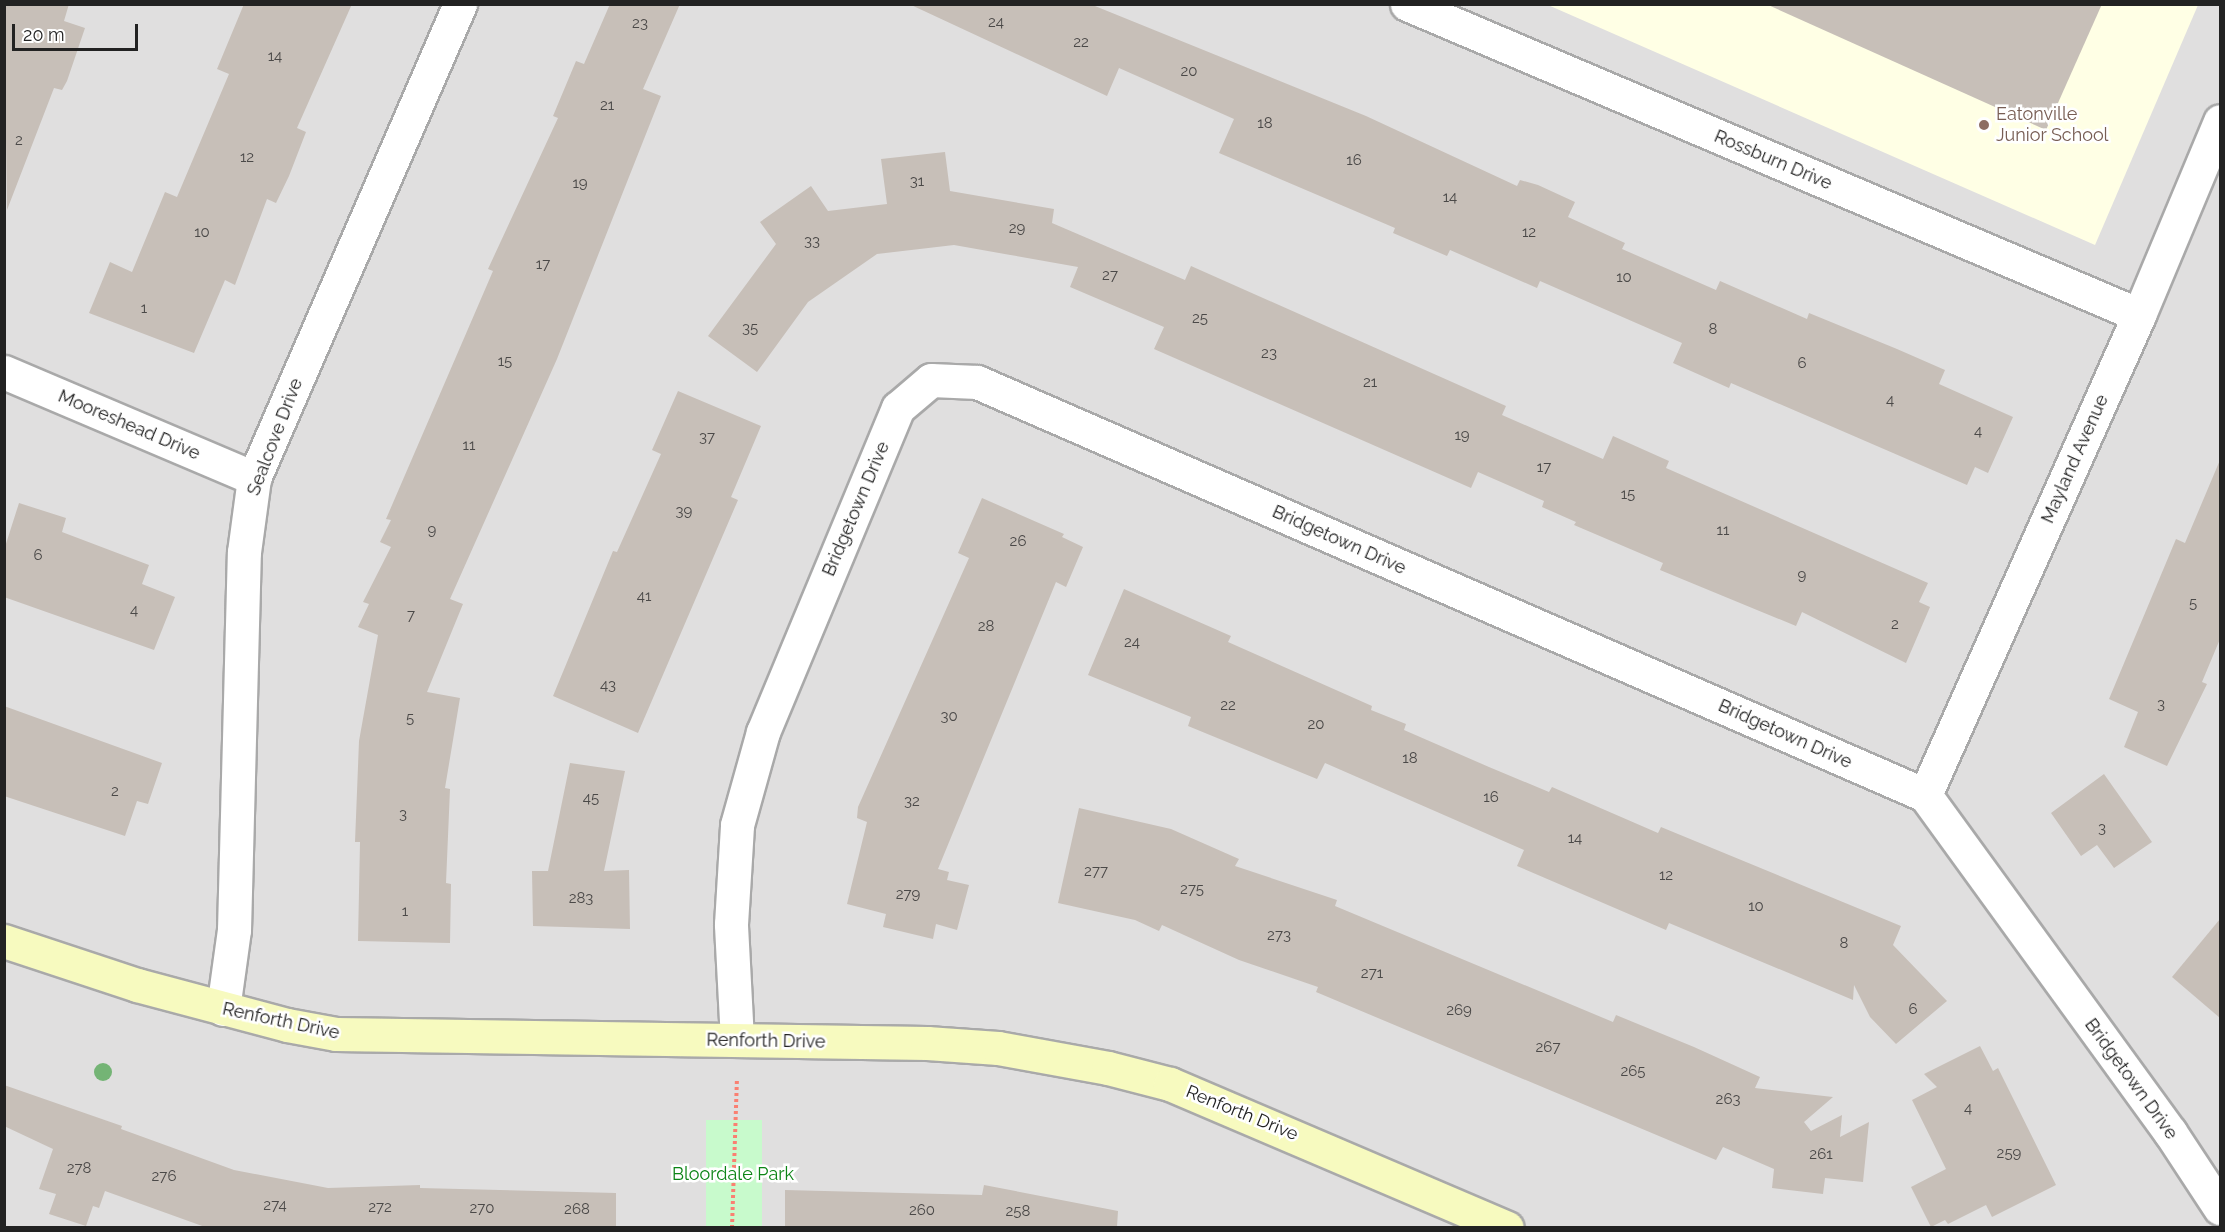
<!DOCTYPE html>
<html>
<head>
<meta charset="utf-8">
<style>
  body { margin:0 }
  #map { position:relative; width:2225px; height:1232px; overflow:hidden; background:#f2efe9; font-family:Raleway,sans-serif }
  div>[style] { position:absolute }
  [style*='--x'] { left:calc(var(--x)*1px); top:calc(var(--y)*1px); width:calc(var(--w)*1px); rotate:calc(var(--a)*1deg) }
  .residential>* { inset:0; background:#e0dfdf; transform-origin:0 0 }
  .education>* { inset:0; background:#ffffe5 }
  .park>* { inset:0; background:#c8facc; transform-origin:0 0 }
  .building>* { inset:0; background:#c7bfb8 }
  .path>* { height:4px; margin-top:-2px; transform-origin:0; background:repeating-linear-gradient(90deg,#fa8072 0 3px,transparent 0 6px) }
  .roads { filter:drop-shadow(2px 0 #a9a9a9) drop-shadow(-2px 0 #a9a9a9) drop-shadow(0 2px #a9a9a9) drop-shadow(0 -2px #a9a9a9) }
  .street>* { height:33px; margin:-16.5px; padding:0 16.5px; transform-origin:16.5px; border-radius:16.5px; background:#fff }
  .secondary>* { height:33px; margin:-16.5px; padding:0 16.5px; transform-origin:16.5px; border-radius:16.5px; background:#f7fabf }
  .trees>* { width:18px; height:18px; margin:-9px; border-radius:50%; background:#74b475 }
  .dots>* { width:16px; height:16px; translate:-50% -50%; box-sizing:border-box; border:3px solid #fff; border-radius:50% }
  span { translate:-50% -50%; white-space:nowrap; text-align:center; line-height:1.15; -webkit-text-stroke:5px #fff; paint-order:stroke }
  .number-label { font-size:15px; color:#4b4948 }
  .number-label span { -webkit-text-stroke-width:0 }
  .education-label { font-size:18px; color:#785e54 }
  .left { translate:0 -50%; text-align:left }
  .street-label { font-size:18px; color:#222 }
  .park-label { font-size:18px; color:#0c8416 }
  .frame { position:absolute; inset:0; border:6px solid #222; pointer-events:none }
  .scale { position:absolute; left:12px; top:24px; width:126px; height:27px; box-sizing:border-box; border:3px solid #222; border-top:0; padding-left:8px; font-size:18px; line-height:21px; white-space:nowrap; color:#222; -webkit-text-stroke:4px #fff; paint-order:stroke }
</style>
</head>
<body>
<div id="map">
  <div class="residential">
    <i style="left:5px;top:5px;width:2215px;height:1222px"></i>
  </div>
  <div class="education">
    <i style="clip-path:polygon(1548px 5px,2198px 5px,2095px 245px)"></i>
  </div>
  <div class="park">
    <i style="left:706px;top:1120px;width:56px;height:107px"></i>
  </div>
  <div class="building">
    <i style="clip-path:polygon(4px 4px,69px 4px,64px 21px,85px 28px,67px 81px,62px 90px,54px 88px,7px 210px)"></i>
    <i style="clip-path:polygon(244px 4px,352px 4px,297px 128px,306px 132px,289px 176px,276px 203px,267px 199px,235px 285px,225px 280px,194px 353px,89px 313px,110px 262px,132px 272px,165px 192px,177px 197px,229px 74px,217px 69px)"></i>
    <i style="clip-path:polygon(610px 4px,680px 4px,643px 89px,661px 96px,557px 359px,450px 599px,463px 604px,427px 692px,460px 698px,445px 788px,450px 789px,446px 883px,451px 884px,450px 943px,358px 941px,360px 842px,355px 842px,359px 741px,378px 635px,358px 627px,369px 604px,363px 602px,391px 547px,380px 542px,391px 520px,386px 519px,493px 271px,488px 269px,558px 118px,553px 116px,576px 61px,584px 64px)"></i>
    <i style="clip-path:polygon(909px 4px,1090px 4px,1366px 116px,1517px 186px,1520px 180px,1538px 185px,1575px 202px,1568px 217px,1625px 243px,1622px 249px,1716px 290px,1720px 281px,1807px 319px,1809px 313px,1897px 349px,1945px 370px,1939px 384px,2013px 417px,1988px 473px,1975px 467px,1967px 485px,1731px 383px,1729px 388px,1673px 363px,1682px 343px,1540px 281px,1537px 288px,1450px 250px,1447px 256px,1393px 233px,1395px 228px,1219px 153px,1234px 119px,1119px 68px,1107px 96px)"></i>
    <i style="clip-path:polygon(1766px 4px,2102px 4px,2046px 130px)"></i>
    <i style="clip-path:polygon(945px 152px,950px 191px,1054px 209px,1052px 223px,1185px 280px,1191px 266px,1506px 406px,1502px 415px,1603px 459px,1613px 436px,1669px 461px,1666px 468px,1928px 583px,1919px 602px,1930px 607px,1906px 663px,1802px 612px,1796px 626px,1660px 570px,1663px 563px,1574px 525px,1576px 522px,1542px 507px,1544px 501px,1478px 472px,1471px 488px,1154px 349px,1164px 327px,1070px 287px,1078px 267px,954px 245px,877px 254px,808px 302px,757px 372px,708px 336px,776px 244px,760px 222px,811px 186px,828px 211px,887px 204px,881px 159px)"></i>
    <i style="clip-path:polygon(678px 391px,761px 426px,731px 497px,738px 500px,638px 733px,553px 696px,613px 551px,617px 552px,661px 454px,652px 450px)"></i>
    <i style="clip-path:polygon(2220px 460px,2220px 639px,2202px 682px,2207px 684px,2167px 766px,2124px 747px,2138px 712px,2109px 699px,2176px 539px,2185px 543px)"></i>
    <i style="clip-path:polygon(982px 498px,1064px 534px,1062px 537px,1083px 547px,1066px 587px,1056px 582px,938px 869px,949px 872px,947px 880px,969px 885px,957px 930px,936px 924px,933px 939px,883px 927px,886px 914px,847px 904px,867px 822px,857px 818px,858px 807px,969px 558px,958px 553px)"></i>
    <i style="clip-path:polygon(19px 503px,66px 518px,62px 532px,149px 565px,142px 584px,175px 597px,154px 650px,4px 597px,4px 550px)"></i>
    <i style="clip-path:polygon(1124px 589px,1231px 636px,1228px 642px,1372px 706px,1371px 710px,1406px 724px,1404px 730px,1489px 767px,1549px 792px,1552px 787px,1658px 833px,1661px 827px,1901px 926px,1893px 945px,1947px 1001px,1896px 1044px,1870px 1017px,1854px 985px,1853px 1000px,1669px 923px,1666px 930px,1517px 866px,1524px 850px,1325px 763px,1317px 779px,1188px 726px,1191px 717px,1088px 675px)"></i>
    <i style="clip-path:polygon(4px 706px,162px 763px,148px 804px,137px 801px,125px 836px,4px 796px)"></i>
    <i style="clip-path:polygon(570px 763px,625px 771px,604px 871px,629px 870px,630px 929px,533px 926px,532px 871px,548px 871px)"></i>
    <i style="clip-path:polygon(2104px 774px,2152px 842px,2114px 868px,2097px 845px,2081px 856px,2051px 813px)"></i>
    <i style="clip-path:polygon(1079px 808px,1171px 829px,1239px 859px,1235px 866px,1337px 900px,1335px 906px,1613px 1022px,1616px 1015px,1694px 1047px,1760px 1077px,1755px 1088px,1833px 1097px,1804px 1122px,1811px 1131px,1842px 1115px,1840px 1137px,1869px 1122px,1863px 1182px,1825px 1178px,1823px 1194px,1772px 1188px,1774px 1169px,1723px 1147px,1716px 1160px,1316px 992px,1318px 987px,1239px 960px,1162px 925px,1159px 931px,1135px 920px,1058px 903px)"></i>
    <i style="clip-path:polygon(2220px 919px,2220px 1018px,2172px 977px)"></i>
    <i style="clip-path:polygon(1980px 1046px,1993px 1071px,1998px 1068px,2056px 1185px,1992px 1217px,1986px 1205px,1948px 1224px,1945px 1220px,1931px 1227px,1911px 1187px,1946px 1169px,1912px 1100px,1937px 1087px,1924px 1074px)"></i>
    <i style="clip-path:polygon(4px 1085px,122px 1126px,121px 1129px,234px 1170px,328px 1188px,420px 1185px,420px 1188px,616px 1193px,616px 1227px,205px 1227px,105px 1191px,99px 1208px,93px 1206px,86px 1226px,49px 1214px,56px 1194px,39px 1189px,53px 1149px,4px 1126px)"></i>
    <i style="clip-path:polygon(984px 1185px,1118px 1211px,1117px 1227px,785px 1227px,785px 1190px,982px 1195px)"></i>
  </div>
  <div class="path">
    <i style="--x:732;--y:1228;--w:150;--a:-88.1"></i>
  </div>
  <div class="roads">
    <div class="street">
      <i style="--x:1407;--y:4;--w:795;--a:23.02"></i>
      <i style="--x:4;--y:372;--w:272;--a:23"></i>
      <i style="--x:1925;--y:795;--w:526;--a:-65.97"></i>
      <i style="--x:2139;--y:315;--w:210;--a:-67.3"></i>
      <i style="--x:223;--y:1009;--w:80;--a:-82.1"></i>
      <i style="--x:234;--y:930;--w:378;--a:-88.5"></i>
      <i style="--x:244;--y:552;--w:75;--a:-82.3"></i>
      <i style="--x:254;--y:478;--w:517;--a:-66.51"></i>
      <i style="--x:737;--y:1040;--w:116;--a:-93"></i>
      <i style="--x:731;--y:924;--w:99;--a:-86.5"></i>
      <i style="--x:737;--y:825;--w:97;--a:-74.4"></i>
      <i style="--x:763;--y:732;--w:351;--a:-67.4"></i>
      <i style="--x:898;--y:408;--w:43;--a:-40.3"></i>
      <i style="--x:931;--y:380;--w:46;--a:2.5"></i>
      <i style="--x:977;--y:382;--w:1034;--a:23.54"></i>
      <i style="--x:1925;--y:795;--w:417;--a:54"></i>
      <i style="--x:2170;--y:1132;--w:91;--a:56.7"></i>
    </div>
    <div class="secondary">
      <i style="--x:4;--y:941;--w:140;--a:18.3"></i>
      <i style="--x:137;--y:985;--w:155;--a:14.9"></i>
      <i style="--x:287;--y:1025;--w:50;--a:10.4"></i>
      <i style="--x:336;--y:1034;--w:591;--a:0.87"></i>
      <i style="--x:927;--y:1043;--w:71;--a:4"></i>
      <i style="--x:998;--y:1048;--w:112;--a:10.3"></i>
      <i style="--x:1108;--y:1068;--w:64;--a:14.5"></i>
      <i style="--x:1170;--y:1084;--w:366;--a:23.1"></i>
    </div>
  </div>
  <div class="trees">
    <i style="left:103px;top:1072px"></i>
  </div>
  <div class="dots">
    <i style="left:1984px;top:125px;background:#8d6e63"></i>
  </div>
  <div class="number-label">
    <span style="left:996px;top:23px">24</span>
    <span style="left:640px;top:24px">23</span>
    <span style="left:1081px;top:43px">22</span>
    <span style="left:275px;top:57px">14</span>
    <span style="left:1189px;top:72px">20</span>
    <span style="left:607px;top:106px">21</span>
    <span style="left:1265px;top:124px">18</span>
    <span style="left:19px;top:141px">2</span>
    <span style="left:247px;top:158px">12</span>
    <span style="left:1354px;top:161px">16</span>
    <span style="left:917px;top:182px">31</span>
    <span style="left:580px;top:184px">19</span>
    <span style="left:1450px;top:198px">14</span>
    <span style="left:1017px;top:229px">29</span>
    <span style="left:202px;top:233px">10</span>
    <span style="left:1529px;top:233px">12</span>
    <span style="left:812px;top:242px">33</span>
    <span style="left:543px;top:265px">17</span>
    <span style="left:1110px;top:276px">27</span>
    <span style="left:1624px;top:278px">10</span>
    <span style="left:144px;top:309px">1</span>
    <span style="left:1200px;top:319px">25</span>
    <span style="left:750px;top:329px">35</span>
    <span style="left:1713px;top:330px">8</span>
    <span style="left:1269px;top:354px">23</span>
    <span style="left:505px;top:362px">15</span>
    <span style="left:1802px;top:364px">6</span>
    <span style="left:1370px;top:383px">21</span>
    <span style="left:1890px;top:401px">4</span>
    <span style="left:1978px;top:432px">4</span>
    <span style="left:1462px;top:436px">19</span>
    <span style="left:707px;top:438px">37</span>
    <span style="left:469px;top:446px">11</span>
    <span style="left:1544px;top:468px">17</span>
    <span style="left:1628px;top:495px">15</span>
    <span style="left:684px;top:512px">39</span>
    <span style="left:432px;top:531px">9</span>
    <span style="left:1723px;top:531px">11</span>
    <span style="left:1018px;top:542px">26</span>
    <span style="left:38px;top:556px">6</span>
    <span style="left:1802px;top:576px">9</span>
    <span style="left:644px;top:597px">41</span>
    <span style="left:2193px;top:604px">5</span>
    <span style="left:134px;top:611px">4</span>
    <span style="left:411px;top:616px">7</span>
    <span style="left:1895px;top:625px">2</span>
    <span style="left:986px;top:627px">28</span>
    <span style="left:1132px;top:643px">24</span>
    <span style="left:608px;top:686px">43</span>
    <span style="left:2161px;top:705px">3</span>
    <span style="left:1228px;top:706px">22</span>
    <span style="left:949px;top:717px">30</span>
    <span style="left:410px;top:719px">5</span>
    <span style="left:1316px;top:725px">20</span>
    <span style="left:1410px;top:759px">18</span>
    <span style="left:115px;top:792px">2</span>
    <span style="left:1491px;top:798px">16</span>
    <span style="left:591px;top:799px">45</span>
    <span style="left:912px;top:802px">32</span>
    <span style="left:403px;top:815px">3</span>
    <span style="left:2102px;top:829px">3</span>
    <span style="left:1575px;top:839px">14</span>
    <span style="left:1096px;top:872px">277</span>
    <span style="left:1666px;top:876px">12</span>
    <span style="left:1192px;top:890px">275</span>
    <span style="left:908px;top:895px">279</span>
    <span style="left:581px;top:899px">283</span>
    <span style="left:1756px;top:907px">10</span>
    <span style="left:405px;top:912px">1</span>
    <span style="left:1279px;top:936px">273</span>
    <span style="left:1844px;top:944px">8</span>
    <span style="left:1372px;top:974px">271</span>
    <span style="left:1913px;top:1010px">6</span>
    <span style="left:1459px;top:1011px">269</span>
    <span style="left:1548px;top:1048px">267</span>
    <span style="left:1633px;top:1072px">265</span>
    <span style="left:1728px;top:1100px">263</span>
    <span style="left:1968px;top:1109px">4</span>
    <span style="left:2009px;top:1154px">259</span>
    <span style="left:1821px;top:1155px">261</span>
    <span style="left:79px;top:1169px">278</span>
    <span style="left:164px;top:1177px">276</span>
    <span style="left:275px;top:1206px">274</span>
    <span style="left:380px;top:1208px">272</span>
    <span style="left:482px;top:1209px">270</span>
    <span style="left:577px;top:1210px">268</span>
    <span style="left:922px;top:1211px">260</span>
    <span style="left:1018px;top:1212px">258</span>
  </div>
  <div class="education-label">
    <span class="left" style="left:1996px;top:125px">Eatonville<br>Junior School</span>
  </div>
  <div class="street-label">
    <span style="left:1773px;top:160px;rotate:23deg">Rossburn Drive</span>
    <span style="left:129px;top:425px;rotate:23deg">Mooreshead Drive</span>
    <span style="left:275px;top:437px;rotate:-69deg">Sealcove Drive</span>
    <span style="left:2075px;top:459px;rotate:-66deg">Mayland Avenue</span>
    <span style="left:856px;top:509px;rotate:-67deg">Bridgetown Drive</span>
    <span style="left:1339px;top:540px;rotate:24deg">Bridgetown Drive</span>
    <span style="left:1785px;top:734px;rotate:24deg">Bridgetown Drive</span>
    <span style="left:281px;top:1021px;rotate:12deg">Renforth Drive</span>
    <span style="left:766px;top:1041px;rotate:1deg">Renforth Drive</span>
    <span style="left:2131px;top:1079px;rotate:54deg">Bridgetown Drive</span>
    <span style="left:1242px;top:1113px;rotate:22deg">Renforth Drive</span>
  </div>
  <div class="park-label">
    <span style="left:733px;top:1174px">Bloordale Park</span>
  </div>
  <div class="frame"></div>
  <div class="scale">20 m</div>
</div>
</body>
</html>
